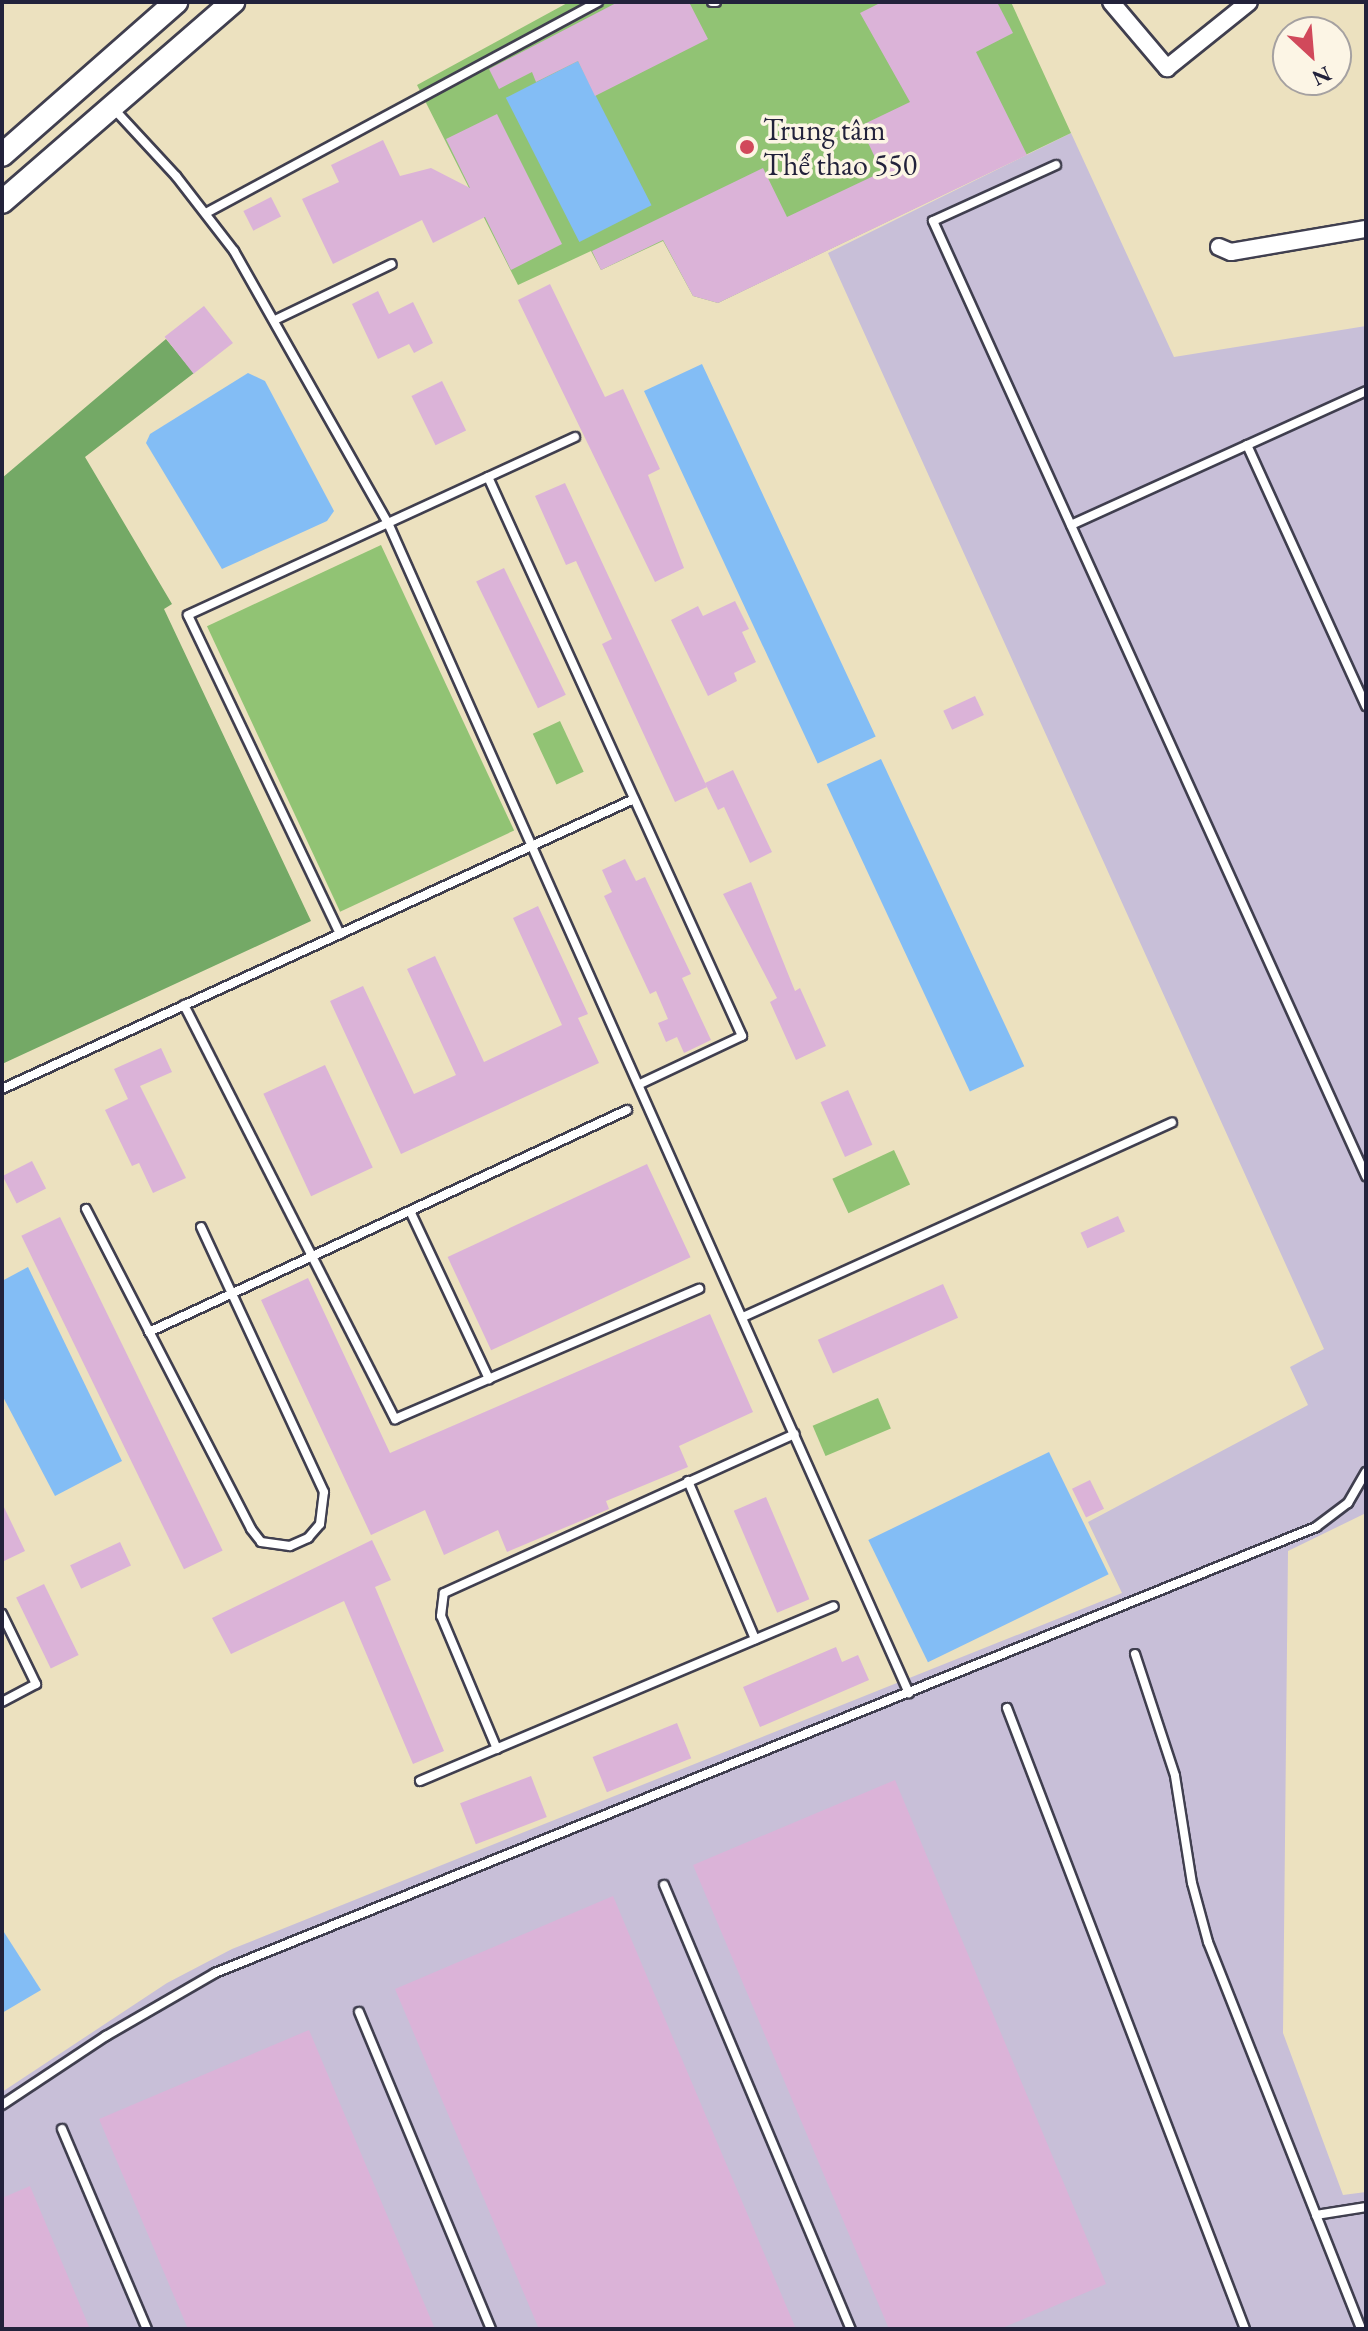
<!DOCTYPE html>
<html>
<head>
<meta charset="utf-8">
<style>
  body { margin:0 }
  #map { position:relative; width:1368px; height:2331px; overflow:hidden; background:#ece1bf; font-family:"EB Garamond",serif }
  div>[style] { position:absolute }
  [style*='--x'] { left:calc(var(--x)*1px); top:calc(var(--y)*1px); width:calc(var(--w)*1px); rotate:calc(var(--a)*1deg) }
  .industrial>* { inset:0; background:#c8bfd8 }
  .green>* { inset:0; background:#91c374; transform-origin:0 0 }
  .forest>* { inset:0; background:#74a966 }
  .water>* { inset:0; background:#83bdf5; transform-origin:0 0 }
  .building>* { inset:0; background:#dbb3d8; transform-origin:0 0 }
  .roads { filter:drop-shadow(2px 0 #403f4f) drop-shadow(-2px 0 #403f4f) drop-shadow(0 2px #403f4f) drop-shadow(0 -2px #403f4f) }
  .lane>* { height:8px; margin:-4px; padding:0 4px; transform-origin:4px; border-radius:4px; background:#fff }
  .street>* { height:16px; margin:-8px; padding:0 8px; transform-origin:8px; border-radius:8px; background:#fff }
  .secondary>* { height:22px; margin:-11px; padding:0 11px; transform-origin:11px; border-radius:11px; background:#fff }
  .dots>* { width:22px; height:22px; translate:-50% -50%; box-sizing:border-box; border:4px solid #fcf5e5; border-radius:50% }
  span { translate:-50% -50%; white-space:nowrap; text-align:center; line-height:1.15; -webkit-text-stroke:7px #fcf5e5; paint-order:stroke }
  .poi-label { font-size:30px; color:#22223b }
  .left { translate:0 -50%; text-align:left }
  .frame { position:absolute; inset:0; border:4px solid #22223b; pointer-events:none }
  .north { position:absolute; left:1272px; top:16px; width:80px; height:80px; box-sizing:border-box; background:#fcf5e5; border:2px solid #a5a1a1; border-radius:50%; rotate:154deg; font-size:22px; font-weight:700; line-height:32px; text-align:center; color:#22223b }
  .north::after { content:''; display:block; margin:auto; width:28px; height:36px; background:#d1495b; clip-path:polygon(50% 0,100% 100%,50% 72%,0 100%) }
</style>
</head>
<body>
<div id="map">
  <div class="industrial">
    <i style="clip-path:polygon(1071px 133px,1174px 357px,1366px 326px,1366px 1513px,1288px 1551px,1283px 2033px,1343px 2195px,1366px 2192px,1366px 2329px,2px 2329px,2px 2092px,167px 1983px,232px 1949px,1122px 1593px,1088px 1522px,1308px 1405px,1290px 1367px,1324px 1349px,828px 253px)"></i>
  </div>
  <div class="green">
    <i style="clip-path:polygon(569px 2px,1011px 2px,1071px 133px,718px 303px,693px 296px,663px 241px,601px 270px,591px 251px,518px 285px,417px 85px)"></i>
    <i style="left:381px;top:545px;width:315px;height:192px;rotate:65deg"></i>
    <i style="left:560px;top:721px;width:56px;height:30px;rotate:65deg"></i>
    <i style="left:894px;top:1150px;width:38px;height:68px;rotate:65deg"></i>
    <i style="left:878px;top:1398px;width:33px;height:71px;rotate:67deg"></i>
  </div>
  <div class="forest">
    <i style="clip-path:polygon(166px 339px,194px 373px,85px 457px,172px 604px,164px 609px,311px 921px,2px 1064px,2px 478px)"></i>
  </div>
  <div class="water">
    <i style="left:578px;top:61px;width:162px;height:81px;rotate:63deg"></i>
    <i style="left:702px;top:364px;width:411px;height:64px;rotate:65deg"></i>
    <i style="clip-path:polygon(248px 373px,265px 381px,334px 511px,327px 521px,222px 569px,146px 443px,150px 434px)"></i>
    <i style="left:881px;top:759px;width:339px;height:60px;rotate:65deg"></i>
    <i style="clip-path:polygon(28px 1267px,122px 1461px,55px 1496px,2px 1395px,2px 1281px)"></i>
    <i style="left:1049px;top:1452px;width:136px;height:201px;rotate:64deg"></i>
    <i style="clip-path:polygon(2px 1929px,41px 1990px,2px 2013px)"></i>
  </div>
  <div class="building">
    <i style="clip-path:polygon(618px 2px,689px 2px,708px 39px,595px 96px,578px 61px,536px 82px,532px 72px,499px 89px,489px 69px)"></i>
    <i style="clip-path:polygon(882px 2px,997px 2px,1013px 33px,976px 52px,1027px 155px,718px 303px,693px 296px,663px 240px,601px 270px,592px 251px,763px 168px,787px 217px,882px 172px,860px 126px,910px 102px,860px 13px)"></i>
    <i style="clip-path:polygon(497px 114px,562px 244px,511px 270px,485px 217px,433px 243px,422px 220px,333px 264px,302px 199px,339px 182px,331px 165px,383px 140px,400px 176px,431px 168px,470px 188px,446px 139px)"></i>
    <i style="left:271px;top:197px;width:22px;height:31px;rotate:63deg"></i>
    <i style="clip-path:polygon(550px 284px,605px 397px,623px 389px,660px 469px,648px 475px,684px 568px,655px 582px,518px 300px)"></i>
    <i style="clip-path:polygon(378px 291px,389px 314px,413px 302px,433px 343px,414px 353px,409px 344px,378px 359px,352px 304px)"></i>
    <i style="left:204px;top:306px;width:47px;height:50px;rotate:52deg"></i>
    <i style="left:442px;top:381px;width:55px;height:34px;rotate:64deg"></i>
    <i style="clip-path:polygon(565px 483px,707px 787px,675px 802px,602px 644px,612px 639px,576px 561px,566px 565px,535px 496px)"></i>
    <i style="left:504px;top:568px;width:141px;height:31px;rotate:64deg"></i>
    <i style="clip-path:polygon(735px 601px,749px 629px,742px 632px,756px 662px,734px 673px,737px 681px,708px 696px,671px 620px,698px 606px,703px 616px)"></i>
    <i style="left:975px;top:696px;width:21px;height:35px;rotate:65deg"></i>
    <i style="clip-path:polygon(733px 770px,772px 852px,750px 863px,724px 807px,718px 810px,705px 783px)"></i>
    <i style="clip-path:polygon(625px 859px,636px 881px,645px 877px,691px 974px,682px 978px,711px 1040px,684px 1053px,677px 1037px,666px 1042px,658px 1023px,668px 1019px,656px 991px,650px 994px,604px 896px,612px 892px,602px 870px)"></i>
    <i style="clip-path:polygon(751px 882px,795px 991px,800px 988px,826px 1046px,796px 1060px,770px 1002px,777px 998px,723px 894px)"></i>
    <i style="clip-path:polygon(538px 906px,588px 1014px,578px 1018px,599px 1063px,401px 1154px,330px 1001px,363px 986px,414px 1094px,456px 1075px,407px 969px,435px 956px,484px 1062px,562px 1025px,513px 918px)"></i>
    <i style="clip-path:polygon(161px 1048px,172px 1072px,140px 1086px,186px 1178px,153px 1193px,139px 1163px,132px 1166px,105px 1110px,128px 1099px,114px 1069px)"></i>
    <i style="left:325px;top:1065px;width:113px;height:68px;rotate:65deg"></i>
    <i style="left:848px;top:1090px;width:60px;height:30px;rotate:66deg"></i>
    <i style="left:32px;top:1161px;width:31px;height:33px;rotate:63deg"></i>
    <i style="left:647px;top:1164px;width:103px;height:220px;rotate:65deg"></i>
    <i style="left:1118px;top:1216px;width:17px;height:41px;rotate:66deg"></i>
    <i style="left:60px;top:1217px;width:371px;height:43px;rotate:64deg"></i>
    <i style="clip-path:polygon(308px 1278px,390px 1453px,710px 1314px,753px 1412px,679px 1446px,688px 1467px,606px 1501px,609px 1509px,507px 1552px,498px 1530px,444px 1555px,425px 1510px,371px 1535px,261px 1300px)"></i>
    <i style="left:943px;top:1284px;width:37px;height:137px;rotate:66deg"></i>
    <i style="left:1090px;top:1480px;width:32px;height:20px;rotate:64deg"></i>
    <i style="left:766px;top:1497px;width:111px;height:35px;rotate:67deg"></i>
    <i style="clip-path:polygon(2px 1503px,25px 1551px,2px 1562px)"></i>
    <i style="clip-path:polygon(372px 1540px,391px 1580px,375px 1587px,444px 1751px,413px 1764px,344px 1601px,231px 1654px,212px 1618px)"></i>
    <i style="left:120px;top:1542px;width:26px;height:55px;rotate:65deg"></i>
    <i style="left:44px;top:1584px;width:79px;height:31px;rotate:64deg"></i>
    <i style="clip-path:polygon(836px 1647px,842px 1662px,858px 1655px,869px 1680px,760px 1727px,743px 1687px)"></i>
    <i style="left:677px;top:1723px;width:38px;height:91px;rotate:68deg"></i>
    <i style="left:531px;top:1776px;width:44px;height:76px;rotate:69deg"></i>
    <i style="clip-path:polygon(895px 1780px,1106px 2284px,1000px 2329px,889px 2329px,693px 1865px)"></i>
    <i style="clip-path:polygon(613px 1896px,796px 2329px,539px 2329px,395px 1989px)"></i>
    <i style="clip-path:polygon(309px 2030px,435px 2329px,188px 2329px,99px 2119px)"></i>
    <i style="clip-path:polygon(30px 2186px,90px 2329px,2px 2329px,2px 2198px)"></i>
  </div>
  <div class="roads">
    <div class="lane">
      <i style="--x:712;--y:2;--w:4;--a:0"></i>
      <i style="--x:113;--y:108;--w:93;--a:47.2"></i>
      <i style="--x:176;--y:176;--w:95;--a:52.3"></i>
      <i style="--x:234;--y:251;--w:313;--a:60.5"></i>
      <i style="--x:388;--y:523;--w:1281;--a:66"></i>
      <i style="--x:1056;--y:165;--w:135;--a:155.5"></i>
      <i style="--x:933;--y:221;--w:1049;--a:65.61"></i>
      <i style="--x:206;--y:213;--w:445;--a:-28.3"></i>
      <i style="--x:277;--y:319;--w:127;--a:-25.6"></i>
      <i style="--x:1247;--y:445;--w:287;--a:65.5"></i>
      <i style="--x:488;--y:477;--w:614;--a:65.56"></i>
      <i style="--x:742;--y:1036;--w:113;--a:154.8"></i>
      <i style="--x:1071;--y:525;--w:324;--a:-24.4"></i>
      <i style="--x:340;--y:934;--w:353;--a:-115.5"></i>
      <i style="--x:188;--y:615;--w:426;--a:-24.7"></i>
      <i style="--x:184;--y:1005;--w:465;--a:63"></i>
      <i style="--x:395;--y:1419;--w:331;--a:-23.2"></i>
      <i style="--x:2;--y:1089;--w:695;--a:-24.65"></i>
      <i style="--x:86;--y:1209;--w:360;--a:62.7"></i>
      <i style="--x:251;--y:1529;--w:16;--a:52"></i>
      <i style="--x:261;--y:1542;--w:29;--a:8"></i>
      <i style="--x:290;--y:1546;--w:20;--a:-24"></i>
      <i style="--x:308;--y:1538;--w:18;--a:-49"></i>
      <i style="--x:320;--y:1524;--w:32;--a:-83"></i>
      <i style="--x:324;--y:1492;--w:292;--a:-114.9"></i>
      <i style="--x:410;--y:1211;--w:186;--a:64.8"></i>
      <i style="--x:743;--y:1317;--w:471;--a:-24.4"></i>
      <i style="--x:149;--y:1332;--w:527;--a:-24.91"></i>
      <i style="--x:688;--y:1481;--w:172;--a:67"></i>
      <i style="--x:2;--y:1614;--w:78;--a:64.1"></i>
      <i style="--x:36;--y:1684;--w:38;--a:152"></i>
      <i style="--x:1135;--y:1654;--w:128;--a:71.8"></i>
      <i style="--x:1175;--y:1776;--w:108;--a:81"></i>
      <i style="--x:1192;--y:1883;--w:61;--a:74.8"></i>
      <i style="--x:1208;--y:1942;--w:416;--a:68.4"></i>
      <i style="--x:1007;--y:1708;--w:665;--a:69.03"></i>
      <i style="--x:497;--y:1749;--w:144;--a:-112.8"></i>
      <i style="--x:441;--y:1616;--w:23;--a:-83"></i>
      <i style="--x:444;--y:1593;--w:385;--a:-24.4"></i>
      <i style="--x:420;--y:1781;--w:449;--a:-22.9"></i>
      <i style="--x:664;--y:1885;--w:482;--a:67.2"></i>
      <i style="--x:359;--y:2012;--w:343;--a:67.4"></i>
      <i style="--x:2;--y:2105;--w:125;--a:-33.6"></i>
      <i style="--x:106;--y:2036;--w:126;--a:-30"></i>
      <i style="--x:215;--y:1973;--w:1188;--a:-22.05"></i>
      <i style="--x:1316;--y:1527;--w:40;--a:-37"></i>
      <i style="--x:1348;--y:1503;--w:36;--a:-60"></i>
      <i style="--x:62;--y:2129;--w:217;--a:67"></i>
      <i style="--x:1316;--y:2215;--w:51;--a:-9.1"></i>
    </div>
    <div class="street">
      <i style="--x:1111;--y:2;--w:87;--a:49.7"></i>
      <i style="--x:1167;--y:68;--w:105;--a:-38.8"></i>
      <i style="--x:1219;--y:247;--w:13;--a:23"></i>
      <i style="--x:1231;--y:252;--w:137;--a:-9.7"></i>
    </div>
    <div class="secondary">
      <i style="--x:2;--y:155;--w:232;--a:-41.3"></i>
      <i style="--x:2;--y:202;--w:306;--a:-40.9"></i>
    </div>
  </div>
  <div class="dots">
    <i style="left:747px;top:147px;background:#d1495b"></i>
  </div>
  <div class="poi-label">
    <span class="left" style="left:763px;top:147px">Trung tâm<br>Thể thao 550</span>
  </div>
  <div class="frame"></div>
  <div class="north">N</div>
</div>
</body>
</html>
